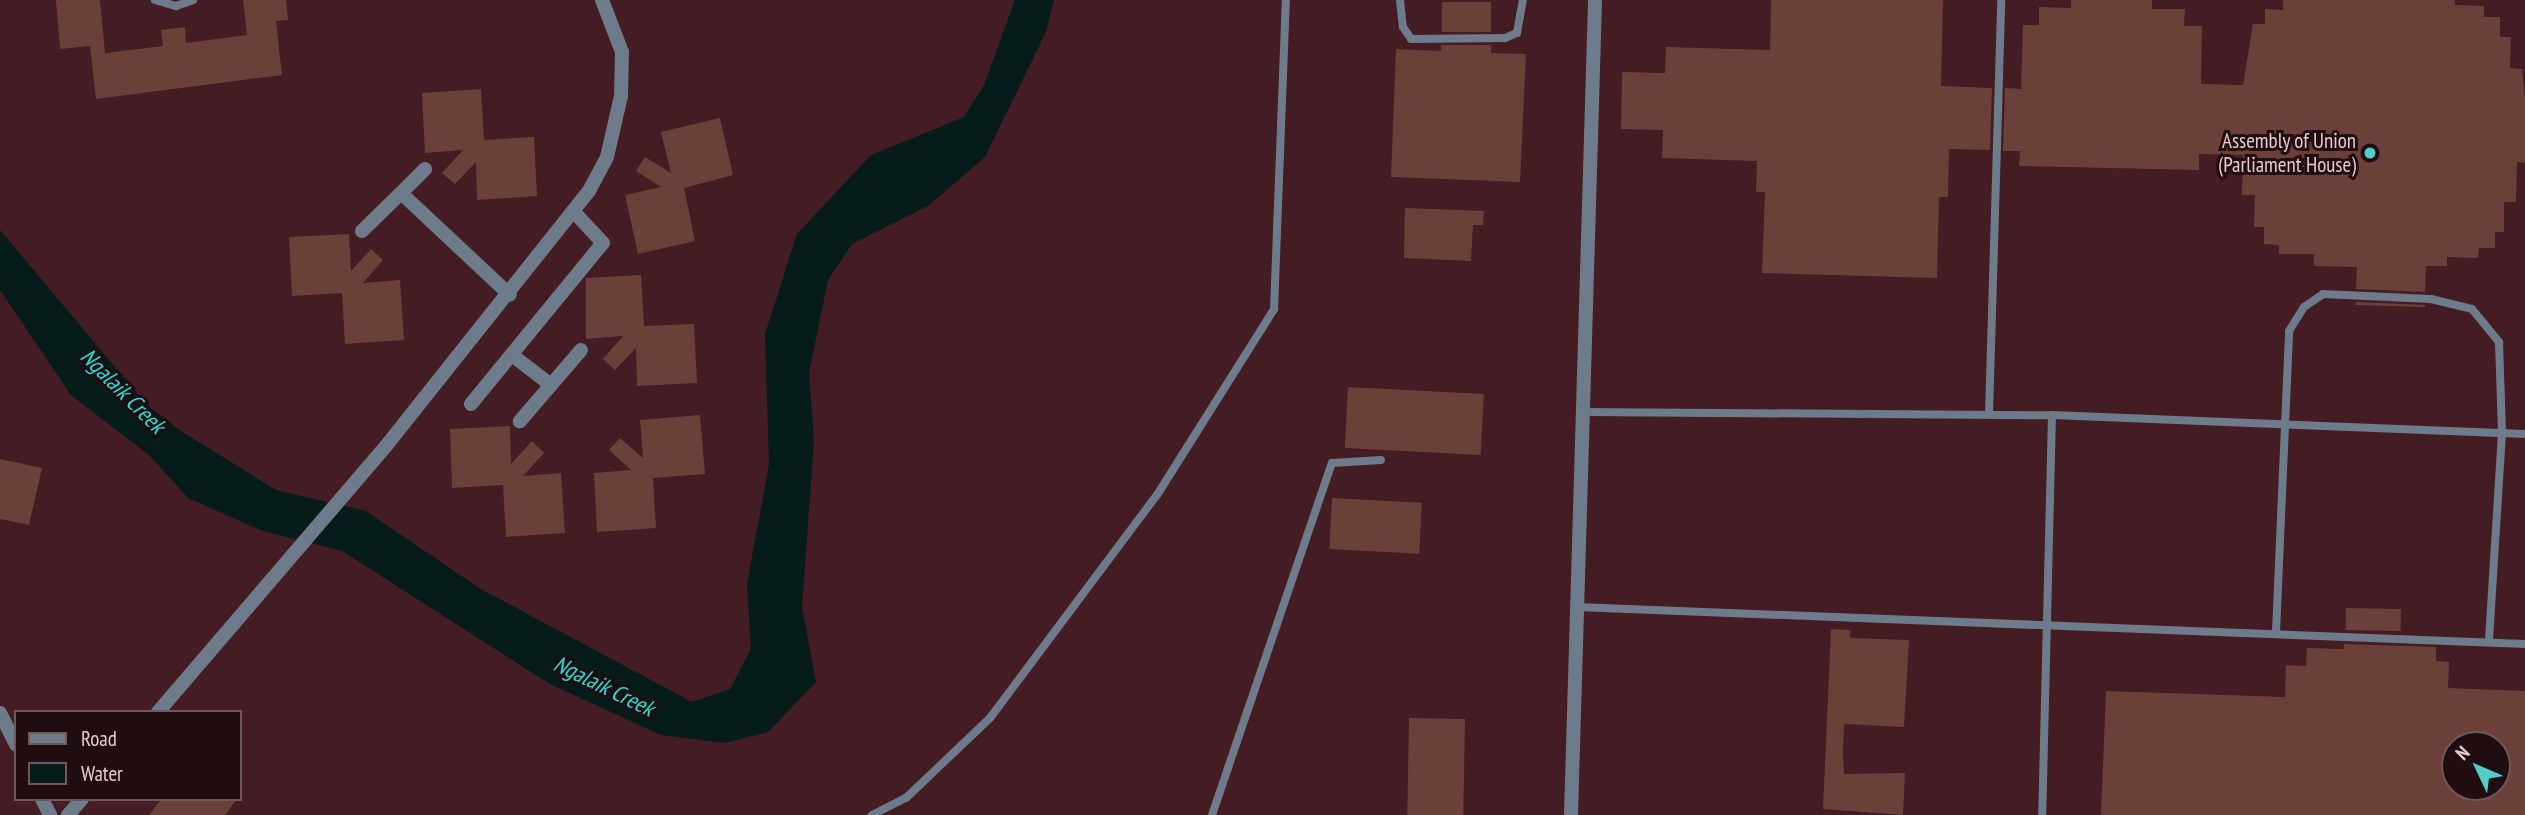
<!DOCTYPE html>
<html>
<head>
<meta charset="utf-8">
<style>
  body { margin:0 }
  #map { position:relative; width:2525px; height:815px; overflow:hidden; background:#441c23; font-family:"PT Sans Narrow",sans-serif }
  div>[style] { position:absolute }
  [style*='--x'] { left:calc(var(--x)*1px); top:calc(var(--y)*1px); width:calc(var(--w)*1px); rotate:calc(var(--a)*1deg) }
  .water>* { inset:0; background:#061c1b }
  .building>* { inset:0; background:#6b4038; transform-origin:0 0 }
  .service>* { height:8px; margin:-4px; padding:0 4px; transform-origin:4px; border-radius:4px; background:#6e7b8a }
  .minor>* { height:14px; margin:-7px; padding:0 7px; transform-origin:7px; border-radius:7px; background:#6e7b8a }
  .dots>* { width:19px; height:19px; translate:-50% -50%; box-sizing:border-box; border:4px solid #1f0d10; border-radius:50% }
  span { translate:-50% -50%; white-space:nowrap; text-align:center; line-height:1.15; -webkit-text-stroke:6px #1f0d10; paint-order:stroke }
  .poi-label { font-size:21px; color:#e6cacd }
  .right { translate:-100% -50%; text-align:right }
  .water-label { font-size:23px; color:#23dfd8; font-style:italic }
  .legend { position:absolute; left:14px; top:710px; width:228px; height:91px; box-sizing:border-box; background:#1f0d10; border:2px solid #6f595c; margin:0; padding:9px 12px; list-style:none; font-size:21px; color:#e6cacd }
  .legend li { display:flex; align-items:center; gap:14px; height:35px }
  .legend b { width:35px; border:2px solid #6f595c }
  .north { position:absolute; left:2441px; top:731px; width:70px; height:70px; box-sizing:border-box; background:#1f0d10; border:2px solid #6f595c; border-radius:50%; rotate:314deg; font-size:19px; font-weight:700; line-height:28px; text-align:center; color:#e6cacd }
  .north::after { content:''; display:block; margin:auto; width:24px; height:32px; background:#54cdc8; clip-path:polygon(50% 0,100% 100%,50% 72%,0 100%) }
</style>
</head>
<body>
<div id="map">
  <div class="water">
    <i style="clip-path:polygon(1015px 0,1054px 0,1046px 32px,985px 157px,928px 206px,852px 244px,828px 280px,809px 373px,814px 441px,802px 607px,816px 682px,768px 732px,724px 743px,661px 735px,550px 684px,342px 551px,263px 531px,188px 498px,150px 456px,71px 395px,0 290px,0 230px,147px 405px,181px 431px,276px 490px,366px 511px,479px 588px,692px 702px,730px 689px,751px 649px,747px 584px,769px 464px,765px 334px,797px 234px,871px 155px,964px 117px,984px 85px)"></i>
  </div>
  <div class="building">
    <i style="clip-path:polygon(56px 0,100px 0,105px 53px,163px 46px,161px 30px,185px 27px,186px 43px,247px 35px,243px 0,286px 0,288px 20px,276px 21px,282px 75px,96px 99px,90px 46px,60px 49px)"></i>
    <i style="clip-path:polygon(1771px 0,1943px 0,1941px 86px,1992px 88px,1990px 150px,1949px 149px,1948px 197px,1939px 197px,1937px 278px,1762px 273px,1765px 192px,1756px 192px,1757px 161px,1662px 158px,1663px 130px,1621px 129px,1622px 72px,1665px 73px,1666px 47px,1770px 50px)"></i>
    <i style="clip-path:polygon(2071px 0,2152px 0,2152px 9px,2185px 9px,2184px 26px,2202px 26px,2201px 84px,2243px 85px,2253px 24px,2265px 24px,2265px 9px,2283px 10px,2283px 0,2455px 0,2455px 5px,2484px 6px,2484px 17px,2500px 17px,2500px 37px,2511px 37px,2510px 68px,2522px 69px,2525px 98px,2525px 163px,2517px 162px,2516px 202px,2504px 202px,2504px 232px,2495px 232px,2495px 248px,2479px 248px,2478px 258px,2447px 257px,2447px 266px,2426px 266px,2425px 292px,2356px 289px,2357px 267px,2314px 266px,2314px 254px,2279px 254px,2279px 245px,2264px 244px,2264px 227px,2254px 227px,2255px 195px,2242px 195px,2243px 155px,2199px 154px,2199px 170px,2019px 166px,2020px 151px,2003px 151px,2005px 88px,2021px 89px,2023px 25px,2039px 25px,2039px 7px,2071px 8px)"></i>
    <i style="left:1442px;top:2px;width:49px;height:30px"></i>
    <i style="clip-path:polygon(1441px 45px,1491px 45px,1491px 53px,1526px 54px,1520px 182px,1391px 177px,1396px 49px,1441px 51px)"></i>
    <i style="clip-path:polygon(481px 89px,484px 140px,534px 137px,537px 196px,477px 200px,476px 162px,455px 184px,442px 173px,463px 150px,425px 153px,422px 93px)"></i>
    <i style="clip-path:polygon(720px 118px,733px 175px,684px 188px,695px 241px,638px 254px,625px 195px,661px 187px,636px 171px,645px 157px,671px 173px,661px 132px)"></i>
    <i style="clip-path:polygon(1405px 208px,1484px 211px,1483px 225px,1473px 225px,1471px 261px,1404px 258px)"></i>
    <i style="clip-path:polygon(349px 234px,351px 271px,371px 249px,383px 260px,363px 283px,400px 280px,404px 340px,345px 344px,342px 293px,292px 296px,289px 237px)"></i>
    <i style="clip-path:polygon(641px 275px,644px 326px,694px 324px,697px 383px,637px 386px,636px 348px,615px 370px,603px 359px,623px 336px,586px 339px,586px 278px)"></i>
    <i style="clip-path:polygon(2356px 302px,2425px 305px,2425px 307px,2355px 305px)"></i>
    <i style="left:1348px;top:387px;width:136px;height:61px;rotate:3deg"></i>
    <i style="clip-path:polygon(700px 415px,705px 474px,653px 478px,656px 528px,597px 532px,594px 473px,631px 470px,609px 450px,620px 438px,643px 458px,640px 420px)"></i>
    <i style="clip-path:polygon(510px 426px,511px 464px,532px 441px,544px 453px,523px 476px,561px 473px,565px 533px,506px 537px,503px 485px,452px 488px,450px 429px)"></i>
    <i style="clip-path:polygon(0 459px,42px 468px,29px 525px,0 519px)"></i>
    <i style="left:1332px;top:498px;width:90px;height:51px;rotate:3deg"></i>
    <i style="left:2346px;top:608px;width:55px;height:22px;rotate:1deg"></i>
    <i style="clip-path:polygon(1831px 629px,1850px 630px,1850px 638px,1909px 640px,1904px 727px,1844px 724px,1843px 753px,1844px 774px,1905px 773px,1903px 815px,1823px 809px)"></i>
    <i style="clip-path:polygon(evenodd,2344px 644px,2436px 647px,2436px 661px,2449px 662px,2448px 688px,2525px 691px,2525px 815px,2101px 815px,2106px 691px,2285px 697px,2286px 665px,2306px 666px,2307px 648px,2344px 649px,2344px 644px,2455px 745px,2497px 745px,2497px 787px,2455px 787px,2455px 745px)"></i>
    <i style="left:1409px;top:718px;width:56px;height:97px;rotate:1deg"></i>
    <i style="clip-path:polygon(161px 799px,237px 799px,225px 815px,149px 815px)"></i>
  </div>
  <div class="service">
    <i style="--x:155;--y:0;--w:22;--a:16"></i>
    <i style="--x:176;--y:6;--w:18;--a:-19"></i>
    <i style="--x:1400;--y:0;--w:27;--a:84"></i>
    <i style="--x:1403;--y:27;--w:14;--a:56"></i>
    <i style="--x:1411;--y:39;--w:94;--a:-0.6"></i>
    <i style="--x:1505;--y:38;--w:13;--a:-23"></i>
    <i style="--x:1517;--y:33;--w:34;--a:-80"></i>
    <i style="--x:1583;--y:412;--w:469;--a:0.4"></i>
    <i style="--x:2052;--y:415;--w:400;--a:91.4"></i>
    <i style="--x:1989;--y:414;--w:414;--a:-88.3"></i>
    <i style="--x:2052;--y:415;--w:473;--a:2.3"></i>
    <i style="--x:1577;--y:607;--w:949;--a:2.24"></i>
    <i style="--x:2276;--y:632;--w:301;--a:-87.5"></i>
    <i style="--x:2289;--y:331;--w:28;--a:-58"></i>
    <i style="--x:2304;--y:307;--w:23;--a:-34"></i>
    <i style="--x:2323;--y:294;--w:108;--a:2.7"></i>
    <i style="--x:2431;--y:299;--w:42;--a:13.7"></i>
    <i style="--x:2472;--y:309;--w:43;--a:50.7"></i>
    <i style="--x:2499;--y:342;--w:91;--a:88.1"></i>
    <i style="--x:2502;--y:433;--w:209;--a:93.6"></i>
    <i style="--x:872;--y:815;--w:38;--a:-27"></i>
    <i style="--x:906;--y:798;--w:116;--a:-43.6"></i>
    <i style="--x:990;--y:718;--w:279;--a:-53.2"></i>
    <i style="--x:1157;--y:495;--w:220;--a:-57.8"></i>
    <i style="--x:1274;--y:309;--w:309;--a:-87.8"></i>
    <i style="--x:1212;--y:815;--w:372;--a:-71.2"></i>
    <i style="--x:1332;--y:463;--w:49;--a:-3.5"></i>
  </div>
  <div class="minor">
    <i style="--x:401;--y:193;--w:34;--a:-45"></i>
    <i style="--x:362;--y:231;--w:54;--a:-44.3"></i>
    <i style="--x:401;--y:193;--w:149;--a:43.1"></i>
    <i style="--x:512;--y:355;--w:49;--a:37.6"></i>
    <i style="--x:551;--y:385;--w:48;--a:130.7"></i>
    <i style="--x:551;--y:385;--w:46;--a:-49.4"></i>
    <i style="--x:471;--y:404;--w:208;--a:-50.7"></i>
    <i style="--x:603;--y:243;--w:42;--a:-133.1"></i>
    <i style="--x:158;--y:712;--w:350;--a:-49.4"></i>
    <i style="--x:386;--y:446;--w:326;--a:-51.5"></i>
    <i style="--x:589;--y:191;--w:38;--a:-62"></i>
    <i style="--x:607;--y:157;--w:63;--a:-77.1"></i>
    <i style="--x:621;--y:96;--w:44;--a:-88.7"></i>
    <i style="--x:622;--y:52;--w:56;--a:-111"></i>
    <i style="--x:0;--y:713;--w:36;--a:63"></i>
    <i style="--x:42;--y:799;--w:18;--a:63"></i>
    <i style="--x:68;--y:815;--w:21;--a:-49"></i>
    <i style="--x:1571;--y:815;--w:815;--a:-88.31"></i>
  </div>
  <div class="dots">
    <i style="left:2370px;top:153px;background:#54cdc8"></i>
  </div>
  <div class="poi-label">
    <span class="right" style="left:2356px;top:153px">Assembly of Union<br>(Parliament House)</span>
  </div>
  <div class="water-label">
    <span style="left:123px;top:391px;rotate:45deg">Ngalaik Creek</span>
    <span style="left:604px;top:686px;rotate:26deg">Ngalaik Creek</span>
  </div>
  <ul class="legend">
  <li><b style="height:9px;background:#6e7b8a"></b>Road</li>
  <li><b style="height:19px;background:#061c1b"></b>Water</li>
  </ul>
  <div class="north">N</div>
</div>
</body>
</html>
